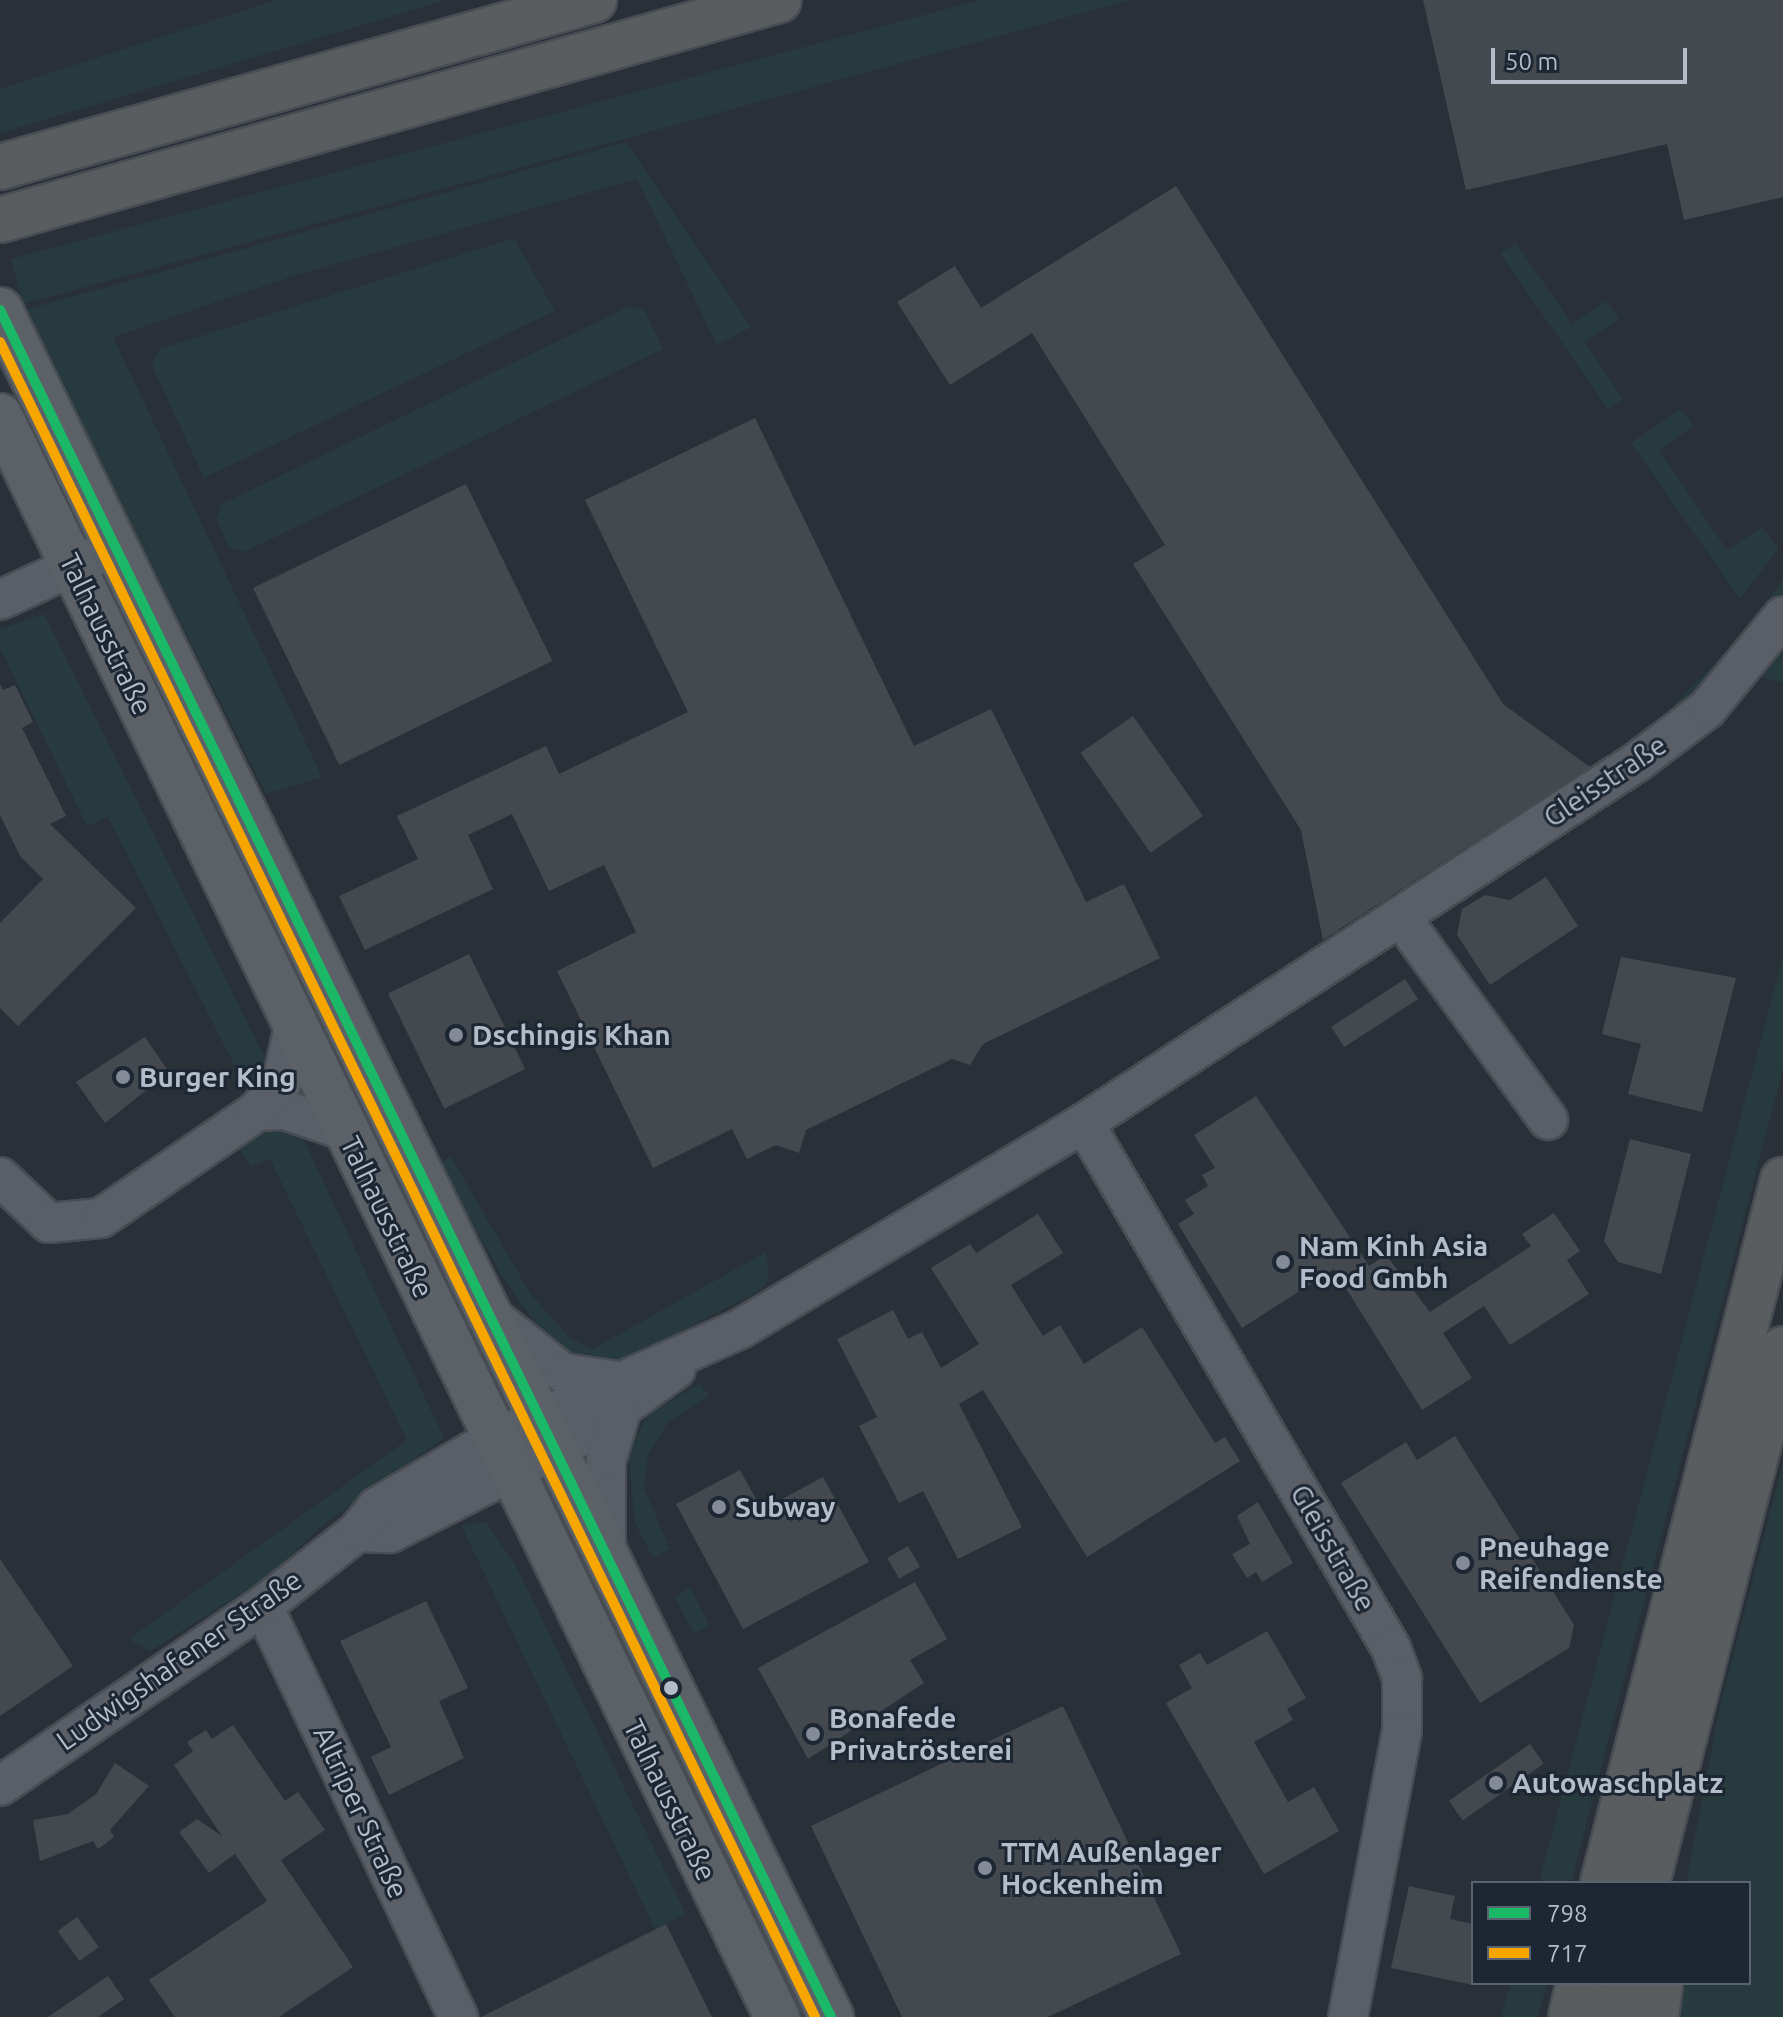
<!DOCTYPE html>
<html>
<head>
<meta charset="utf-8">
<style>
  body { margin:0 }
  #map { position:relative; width:1783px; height:2017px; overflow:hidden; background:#2a3038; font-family:Ubuntu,sans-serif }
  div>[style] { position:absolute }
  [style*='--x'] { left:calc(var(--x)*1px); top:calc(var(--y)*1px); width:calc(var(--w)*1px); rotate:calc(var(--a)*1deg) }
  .green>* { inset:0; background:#273a3e; transform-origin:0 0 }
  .building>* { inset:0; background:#444950; transform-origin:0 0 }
  .roads { filter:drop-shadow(2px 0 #484c53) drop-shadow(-2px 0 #484c53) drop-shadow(0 2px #484c53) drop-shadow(0 -2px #484c53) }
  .minor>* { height:38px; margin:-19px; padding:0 19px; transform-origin:19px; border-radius:19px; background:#5a5e66 }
  .major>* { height:44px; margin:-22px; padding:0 22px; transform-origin:22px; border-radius:22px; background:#5c6168 }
  .highway>* { height:44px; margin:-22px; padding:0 22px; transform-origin:22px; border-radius:22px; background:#5a5d60 }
  .bus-1>* { height:10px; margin:-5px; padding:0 5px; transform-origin:5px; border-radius:5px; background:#1ab867 }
  .bus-2>* { height:10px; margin:-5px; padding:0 5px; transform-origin:5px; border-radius:5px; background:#f7a600 }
  .dots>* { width:22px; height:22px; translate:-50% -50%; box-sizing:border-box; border:4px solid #1d2633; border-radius:50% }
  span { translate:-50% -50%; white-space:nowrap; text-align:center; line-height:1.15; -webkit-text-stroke:6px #1d2633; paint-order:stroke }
  .street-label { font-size:28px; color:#b4bcc9 }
  .poi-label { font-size:28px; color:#b4bcc9; font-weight:700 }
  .left { translate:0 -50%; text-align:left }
  .legend { position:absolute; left:1471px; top:1881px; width:280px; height:104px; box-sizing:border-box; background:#1d2633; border:2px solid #59626f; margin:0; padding:10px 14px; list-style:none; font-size:24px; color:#b4bcc9 }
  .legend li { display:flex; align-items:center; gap:16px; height:40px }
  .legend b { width:40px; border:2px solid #59626f }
  .scale { position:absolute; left:1491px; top:48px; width:196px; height:36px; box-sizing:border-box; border:4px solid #b4bcc9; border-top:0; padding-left:10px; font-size:24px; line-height:28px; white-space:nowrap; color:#b4bcc9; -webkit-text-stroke:6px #1d2633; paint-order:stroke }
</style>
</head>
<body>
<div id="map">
  <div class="green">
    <i style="clip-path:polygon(276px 0,446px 0,0 133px,0 89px)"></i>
    <i style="clip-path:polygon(980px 0,1130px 0,23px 304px,11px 259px)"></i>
    <i style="clip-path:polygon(626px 142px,751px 327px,717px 345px,637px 179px,293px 276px,113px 337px,322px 777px,266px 794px,25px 310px)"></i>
    <i style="clip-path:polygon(514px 238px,555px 311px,204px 478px,152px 366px,159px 349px)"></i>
    <i style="clip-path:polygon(1516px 243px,1572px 324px,1606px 301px,1619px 319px,1585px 342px,1623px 399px,1608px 409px,1500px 253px)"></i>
    <i style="clip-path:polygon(630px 306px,645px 311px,663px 349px,244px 552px,229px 547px,216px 519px,222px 504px)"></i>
    <i style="clip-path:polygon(0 340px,81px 522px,0 369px)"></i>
    <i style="clip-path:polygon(1681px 409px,1693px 426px,1659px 450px,1727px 550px,1762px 527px,1778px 549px,1740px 599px,1631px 443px)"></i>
    <i style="clip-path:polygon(1783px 578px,1783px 595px,1767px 618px,1697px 700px,1653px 727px,1751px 626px)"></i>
    <i style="clip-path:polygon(44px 614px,268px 1064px,249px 1094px,108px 817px,87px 826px,0 648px,0 629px)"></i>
    <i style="clip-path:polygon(1783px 650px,1783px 683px,1762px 677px)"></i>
    <i style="clip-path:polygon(164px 711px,185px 729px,504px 1378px,496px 1382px)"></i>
    <i style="clip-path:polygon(1783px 956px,1783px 1068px,1571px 1883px,1539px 1883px)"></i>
    <i style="clip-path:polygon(265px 1128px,299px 1130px,444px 1438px,324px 1524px,269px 1576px,150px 1651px,129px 1639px,407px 1440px,270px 1159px,251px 1167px,237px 1145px)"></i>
    <i style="clip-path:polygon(451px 1157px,530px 1293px,571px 1339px,593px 1349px,766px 1252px,769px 1278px,762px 1289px,619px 1364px,568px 1355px,542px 1333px,504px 1279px,438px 1163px)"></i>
    <i style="clip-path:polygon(700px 1383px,709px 1396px,668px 1422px,648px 1455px,644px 1488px,670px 1549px,653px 1558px,635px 1523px,628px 1451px,649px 1414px)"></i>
    <i style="clip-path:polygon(1783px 1462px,1783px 2017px,1666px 2017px,1670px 1983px,1749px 1983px,1749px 1883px,1686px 1883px,1720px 1707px)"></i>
    <i style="clip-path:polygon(545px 1489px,642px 1681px,699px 1767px,821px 2017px,794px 2017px)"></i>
    <i style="clip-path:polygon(486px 1522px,515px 1564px,686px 1914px,655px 1929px,461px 1525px)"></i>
    <i style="left:690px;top:1588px;width:42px;height:18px;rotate:62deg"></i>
    <i style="clip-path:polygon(1511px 1983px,1547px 1983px,1538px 2017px,1501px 2017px)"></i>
  </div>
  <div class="building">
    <i style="clip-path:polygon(1423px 0,1783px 0,1783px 197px,1684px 220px,1667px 144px,1466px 190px)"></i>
    <i style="clip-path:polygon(1176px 186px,1503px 704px,1590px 767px,1323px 940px,1301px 830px,1133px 564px,1165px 545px,1032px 333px,950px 385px,897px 302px,955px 266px,981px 308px)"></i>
    <i style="clip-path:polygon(755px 418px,914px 746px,991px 709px,1086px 902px,1124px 884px,1160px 958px,983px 1044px,970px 1065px,952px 1059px,806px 1130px,799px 1153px,776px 1145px,747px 1159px,732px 1129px,653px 1168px,557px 971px,636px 932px,604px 865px,549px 891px,512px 814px,468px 835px,493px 889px,365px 950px,339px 896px,418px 859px,397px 816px,546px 746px,559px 774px,688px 712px,585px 500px)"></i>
    <i style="left:466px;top:484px;width:197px;height:237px;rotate:64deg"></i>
    <i style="clip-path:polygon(0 684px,3px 690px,15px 685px,33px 722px,22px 728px,66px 816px,50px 824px,136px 908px,18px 1026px,0 1008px,0 923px,43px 879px,20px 856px,0 815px)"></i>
    <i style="left:1133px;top:716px;width:122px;height:64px;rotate:55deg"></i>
    <i style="clip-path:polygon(1546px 877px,1578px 926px,1490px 985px,1457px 935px,1462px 909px,1485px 895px,1510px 900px)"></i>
    <i style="left:469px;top:954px;width:128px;height:90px;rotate:64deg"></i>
    <i style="clip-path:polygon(1621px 957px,1736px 978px,1702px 1112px,1628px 1094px,1641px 1044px,1602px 1034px)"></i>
    <i style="left:1405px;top:979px;width:24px;height:88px;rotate:57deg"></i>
    <i style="clip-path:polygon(145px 1037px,169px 1072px,105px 1123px,76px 1082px)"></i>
    <i style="clip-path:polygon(1256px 1096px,1369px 1266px,1386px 1255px,1430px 1312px,1531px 1246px,1522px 1234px,1554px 1213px,1580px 1251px,1567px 1260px,1589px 1294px,1510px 1345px,1484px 1306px,1443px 1333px,1472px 1378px,1422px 1410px,1334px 1269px,1242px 1328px,1178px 1224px,1194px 1214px,1185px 1200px,1208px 1186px,1202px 1175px,1215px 1168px,1194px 1135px)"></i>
    <i style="clip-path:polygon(1630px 1139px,1691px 1154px,1661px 1274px,1618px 1262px,1604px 1241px)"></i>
    <i style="clip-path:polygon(1038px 1214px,1063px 1253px,1011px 1285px,1043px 1336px,1060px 1325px,1084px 1364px,1142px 1327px,1215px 1443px,1225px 1437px,1240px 1461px,1087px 1557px,983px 1390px,959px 1404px,1022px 1527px,958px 1559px,923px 1491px,899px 1503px,859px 1426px,877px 1417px,837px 1339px,893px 1310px,908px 1339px,922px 1332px,941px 1368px,979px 1344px,931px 1268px,970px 1244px,976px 1253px)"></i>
    <i style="clip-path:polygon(1455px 1436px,1574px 1625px,1569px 1648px,1480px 1703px,1341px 1483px,1406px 1442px,1417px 1460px)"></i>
    <i style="clip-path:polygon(740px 1470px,762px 1510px,823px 1477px,869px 1562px,743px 1629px,676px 1504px)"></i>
    <i style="clip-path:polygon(1258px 1502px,1293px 1563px,1262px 1582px,1256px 1572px,1247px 1578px,1232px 1554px,1250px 1544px,1237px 1516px)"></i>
    <i style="left:908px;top:1546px;width:24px;height:24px;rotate:60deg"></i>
    <i style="clip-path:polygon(0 1559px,73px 1666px,0 1716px)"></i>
    <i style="clip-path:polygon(915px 1582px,947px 1639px,910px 1660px,924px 1683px,808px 1759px,758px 1668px)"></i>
    <i style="clip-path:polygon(426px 1601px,468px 1688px,439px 1701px,464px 1758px,389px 1795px,371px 1757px,391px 1747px,340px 1641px)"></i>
    <i style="clip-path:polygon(1267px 1631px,1306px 1698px,1287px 1709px,1293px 1720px,1254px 1742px,1288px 1802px,1314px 1787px,1339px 1831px,1264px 1874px,1166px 1703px,1192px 1688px,1179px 1665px,1200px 1653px,1207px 1665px)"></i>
    <i style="clip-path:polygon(1063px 1706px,1181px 1954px,1048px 2017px,902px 2017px,811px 1826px)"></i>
    <i style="clip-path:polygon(233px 1725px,285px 1801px,298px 1792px,325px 1830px,281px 1860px,353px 1967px,279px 2017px,175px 2017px,149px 1980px,267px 1901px,235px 1854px,209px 1873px,179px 1832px,197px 1819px,222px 1836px,174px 1765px,193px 1751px,187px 1742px,206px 1730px,212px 1739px)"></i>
    <i style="left:1530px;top:1744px;width:24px;height:99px;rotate:55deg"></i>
    <i style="clip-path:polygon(115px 1763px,149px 1786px,110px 1830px,114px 1837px,98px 1849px,93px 1841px,40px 1861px,33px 1820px,68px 1814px,96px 1794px)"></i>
    <i style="clip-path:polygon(1409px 1886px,1455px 1896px,1450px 1919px,1473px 1924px,1473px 1985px,1391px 1968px)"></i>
    <i style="left:77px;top:1917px;width:37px;height:24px;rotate:54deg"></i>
    <i style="clip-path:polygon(666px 1924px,712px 2017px,481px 2017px)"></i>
    <i style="clip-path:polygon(108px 1976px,124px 1999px,98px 2017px,48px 2017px)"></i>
  </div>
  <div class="roads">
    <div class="minor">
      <i style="--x:0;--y:600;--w:127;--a:-24.7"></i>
      <i style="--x:1400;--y:916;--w:252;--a:54"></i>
      <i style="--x:257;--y:1111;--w:28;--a:-2"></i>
      <i style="--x:285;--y:1110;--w:65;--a:19"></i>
      <i style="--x:1084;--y:1123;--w:608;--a:59.68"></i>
      <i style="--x:1391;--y:1648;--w:33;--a:70"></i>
      <i style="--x:1402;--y:1679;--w:52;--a:90"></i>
      <i style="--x:1402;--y:1731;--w:291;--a:100.7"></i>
      <i style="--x:0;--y:1177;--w:67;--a:43.2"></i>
      <i style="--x:49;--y:1223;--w:52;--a:-5.5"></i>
      <i style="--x:101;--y:1218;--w:189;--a:-34.4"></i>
      <i style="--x:257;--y:1111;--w:38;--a:-49"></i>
      <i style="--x:282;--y:1082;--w:58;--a:-78.1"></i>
      <i style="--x:494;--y:1318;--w:88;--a:38.6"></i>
      <i style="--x:563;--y:1373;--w:56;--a:8.3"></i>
      <i style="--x:357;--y:1532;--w:33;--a:2"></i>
      <i style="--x:390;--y:1533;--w:215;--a:-26.8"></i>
      <i style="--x:582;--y:1436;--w:115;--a:-35.5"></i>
      <i style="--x:606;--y:1553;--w:92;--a:-90"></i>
      <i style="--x:606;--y:1461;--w:49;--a:-73.4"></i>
      <i style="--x:263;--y:1606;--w:455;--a:64.6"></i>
      <i style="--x:0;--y:1786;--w:319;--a:-34.4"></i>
      <i style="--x:263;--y:1606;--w:120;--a:-38.2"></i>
      <i style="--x:357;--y:1532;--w:32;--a:-51"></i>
      <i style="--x:377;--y:1507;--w:134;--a:-30.4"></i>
      <i style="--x:493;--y:1439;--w:270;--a:-24"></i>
      <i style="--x:740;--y:1329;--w:401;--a:-30.9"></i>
      <i style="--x:1084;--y:1123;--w:660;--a:-33.14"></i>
      <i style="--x:1637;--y:762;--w:88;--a:-37.1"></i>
      <i style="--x:1707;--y:709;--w:120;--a:-50.7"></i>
    </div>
    <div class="major">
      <i style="--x:0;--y:310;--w:1899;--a:64.04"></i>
      <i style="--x:0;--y:416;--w:1780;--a:64.11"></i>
    </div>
    <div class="highway">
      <i style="--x:0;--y:167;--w:617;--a:-15.7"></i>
      <i style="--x:0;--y:220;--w:809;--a:-15.77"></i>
      <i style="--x:1603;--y:1883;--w:726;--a:-75.64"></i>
      <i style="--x:1647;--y:1883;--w:551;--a:-75.71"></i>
      <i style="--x:1571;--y:2017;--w:35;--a:-77"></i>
      <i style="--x:1615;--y:2017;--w:35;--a:-75"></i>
      <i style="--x:1656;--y:2017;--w:34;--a:-83"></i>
    </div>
  </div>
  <div class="bus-1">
    <i style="--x:0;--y:310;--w:1899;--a:64.04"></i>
  </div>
  <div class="bus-2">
    <i style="--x:0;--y:342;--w:1863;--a:64.05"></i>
  </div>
  <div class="dots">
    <i style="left:456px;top:1035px;background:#848b96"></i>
    <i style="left:123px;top:1077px;background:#848b96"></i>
    <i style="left:1283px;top:1262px;background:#848b96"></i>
    <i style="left:719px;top:1507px;background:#848b96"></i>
    <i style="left:1463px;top:1563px;background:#848b96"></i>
    <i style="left:671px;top:1688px;background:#b4bcc9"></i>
    <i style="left:813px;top:1734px;background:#848b96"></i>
    <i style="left:1496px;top:1783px;background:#848b96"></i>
    <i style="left:985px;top:1868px;background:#848b96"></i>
  </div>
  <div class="street-label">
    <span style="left:106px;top:634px;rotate:64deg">Talhausstraße</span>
    <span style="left:1605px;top:781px;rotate:-34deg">Gleisstraße</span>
    <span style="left:387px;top:1217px;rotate:64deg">Talhausstraße</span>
    <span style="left:1333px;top:1548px;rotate:60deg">Gleisstraße</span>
    <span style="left:179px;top:1660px;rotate:-35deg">Ludwigshafener Straße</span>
    <span style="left:670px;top:1800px;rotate:64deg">Talhausstraße</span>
    <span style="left:361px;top:1812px;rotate:65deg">Altriper Straße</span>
  </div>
  <div class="poi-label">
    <span class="left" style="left:472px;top:1035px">Dschingis Khan</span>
    <span class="left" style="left:139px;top:1077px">Burger King</span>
    <span class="left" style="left:1299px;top:1262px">Nam Kinh Asia<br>Food Gmbh</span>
    <span class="left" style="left:735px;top:1507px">Subway</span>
    <span class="left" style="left:1479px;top:1563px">Pneuhage<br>Reifendienste</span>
    <span class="left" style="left:829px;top:1734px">Bonafede<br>Privatrösterei</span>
    <span class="left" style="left:1512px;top:1783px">Autowaschplatz</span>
    <span class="left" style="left:1001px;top:1868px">TTM Außenlager<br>Hockenheim</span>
  </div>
  <ul class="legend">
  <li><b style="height:10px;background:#1ab867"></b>798</li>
  <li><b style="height:10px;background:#f7a600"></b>717</li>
  </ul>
  <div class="scale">50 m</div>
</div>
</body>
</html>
